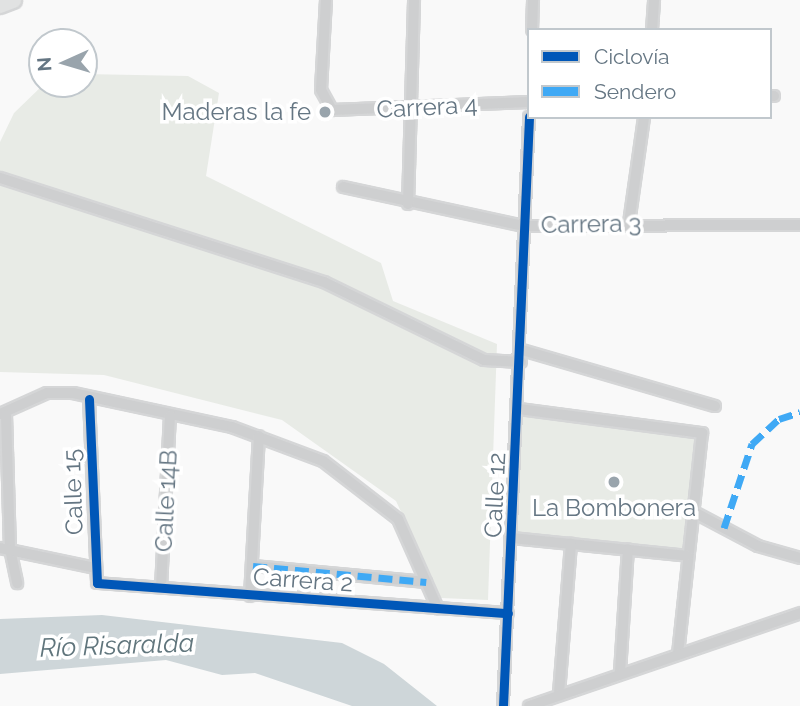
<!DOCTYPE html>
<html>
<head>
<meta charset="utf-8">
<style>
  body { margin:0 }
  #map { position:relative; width:800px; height:706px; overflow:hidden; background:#f9f9f9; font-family:Raleway,sans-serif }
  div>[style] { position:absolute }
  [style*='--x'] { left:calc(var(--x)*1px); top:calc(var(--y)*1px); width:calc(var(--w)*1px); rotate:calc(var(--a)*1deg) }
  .green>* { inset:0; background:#e8ebe6; transform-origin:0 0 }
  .water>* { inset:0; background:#ced6d9 }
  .roads { filter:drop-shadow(2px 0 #d5d6d7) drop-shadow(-2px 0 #d5d6d7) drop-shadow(0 2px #d5d6d7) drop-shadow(0 -2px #d5d6d7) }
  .street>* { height:10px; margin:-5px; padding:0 5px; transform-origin:5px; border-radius:5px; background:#cecfd0 }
  .primary>* { height:16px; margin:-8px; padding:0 8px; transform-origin:8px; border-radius:8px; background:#e1e2e2 }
  .quiet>* { height:7px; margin-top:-3.5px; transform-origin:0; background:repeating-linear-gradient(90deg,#3fa9f5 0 14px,transparent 0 21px) }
  .cycleway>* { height:9px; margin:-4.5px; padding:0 4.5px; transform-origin:4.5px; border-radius:4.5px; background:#0057b8 }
  .dots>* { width:19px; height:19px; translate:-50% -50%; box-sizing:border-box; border:4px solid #fff; border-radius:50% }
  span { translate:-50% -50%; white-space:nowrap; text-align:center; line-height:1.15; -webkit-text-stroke:7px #fff; paint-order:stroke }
  .street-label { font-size:24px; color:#657683 }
  .poi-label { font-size:24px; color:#657683 }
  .right { translate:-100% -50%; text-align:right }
  .water-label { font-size:26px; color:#60757c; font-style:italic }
  .legend { position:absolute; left:527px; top:28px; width:245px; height:91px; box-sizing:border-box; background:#fff; border:2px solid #c1c8cd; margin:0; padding:9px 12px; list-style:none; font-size:21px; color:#657683 }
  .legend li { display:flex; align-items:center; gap:14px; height:35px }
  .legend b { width:35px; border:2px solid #c1c8cd }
  .north { position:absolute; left:28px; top:28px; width:70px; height:70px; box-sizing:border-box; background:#fff; border:2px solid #c1c8cd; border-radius:50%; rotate:266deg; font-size:19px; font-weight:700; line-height:28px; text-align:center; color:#657683 }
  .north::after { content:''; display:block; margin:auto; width:24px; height:32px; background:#99a4ac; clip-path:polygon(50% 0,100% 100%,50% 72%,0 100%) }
</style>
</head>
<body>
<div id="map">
  <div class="green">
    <i style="clip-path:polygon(84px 74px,188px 76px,219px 93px,206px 176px,381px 263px,393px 301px,497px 344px,488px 600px,441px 598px,396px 501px,282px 420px,104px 375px,0 372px,0 142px,14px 113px,44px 84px,84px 84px)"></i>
    <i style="left:520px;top:411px;width:182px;height:121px;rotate:8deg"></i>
  </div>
  <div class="water">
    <i style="clip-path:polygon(102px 615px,342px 643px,384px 664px,437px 706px,352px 706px,255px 673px,222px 675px,166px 660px,0 674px,0 619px)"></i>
  </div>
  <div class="roads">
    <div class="street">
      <i style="--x:326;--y:0;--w:90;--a:93.2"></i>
      <i style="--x:321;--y:90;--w:23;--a:61"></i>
      <i style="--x:332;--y:110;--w:197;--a:-2.3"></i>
      <i style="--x:532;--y:30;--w:30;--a:-88"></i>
      <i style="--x:652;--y:30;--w:30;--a:-86"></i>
      <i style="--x:770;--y:96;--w:4;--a:0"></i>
      <i style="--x:0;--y:178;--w:340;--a:17.8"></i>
      <i style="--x:324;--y:282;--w:178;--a:26"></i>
      <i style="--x:484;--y:360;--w:37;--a:3"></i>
      <i style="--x:343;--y:187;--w:184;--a:12.2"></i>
      <i style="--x:523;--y:226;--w:277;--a:-0.2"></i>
      <i style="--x:408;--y:204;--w:204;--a:-88.3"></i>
      <i style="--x:629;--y:223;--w:107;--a:-81.9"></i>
      <i style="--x:522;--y:350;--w:201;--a:16.2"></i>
      <i style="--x:89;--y:399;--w:184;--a:87.5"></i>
      <i style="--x:97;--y:583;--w:412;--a:4.2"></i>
      <i style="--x:519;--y:409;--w:185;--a:7.5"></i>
      <i style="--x:702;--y:433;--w:221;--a:96.2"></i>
      <i style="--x:0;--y:414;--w:51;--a:-24.1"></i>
      <i style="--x:47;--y:393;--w:26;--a:0"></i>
      <i style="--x:73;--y:393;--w:163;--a:12.1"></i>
      <i style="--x:232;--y:427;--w:97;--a:20.5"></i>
      <i style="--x:323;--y:461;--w:95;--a:37.7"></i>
      <i style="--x:398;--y:519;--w:98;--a:66"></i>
      <i style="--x:6;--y:415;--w:134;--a:88.3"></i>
      <i style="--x:10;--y:549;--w:35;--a:78"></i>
      <i style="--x:690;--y:510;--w:77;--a:27.9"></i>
      <i style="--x:758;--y:546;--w:44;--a:15.9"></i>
      <i style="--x:512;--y:538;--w:177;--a:5.8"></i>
      <i style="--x:0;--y:548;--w:98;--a:11.8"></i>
      <i style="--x:253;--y:566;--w:174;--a:5.3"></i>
      <i style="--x:161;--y:587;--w:172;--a:-87"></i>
      <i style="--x:250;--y:596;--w:160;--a:-86.8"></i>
      <i style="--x:620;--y:672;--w:123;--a:-86.3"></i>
      <i style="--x:559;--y:693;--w:150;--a:-85.4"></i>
      <i style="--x:503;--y:706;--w:590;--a:-87.47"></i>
      <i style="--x:529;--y:706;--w:287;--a:-18.9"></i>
    </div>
    <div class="primary">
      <i style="--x:0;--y:5;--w:14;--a:-21"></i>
    </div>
  </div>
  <div class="quiet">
    <i style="--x:724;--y:528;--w:89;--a:-71.6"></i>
    <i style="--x:752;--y:444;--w:37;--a:-43"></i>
    <i style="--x:779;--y:419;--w:22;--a:-18"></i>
    <i style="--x:253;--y:566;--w:174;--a:5.3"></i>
  </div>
  <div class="cycleway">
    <i style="--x:89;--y:399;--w:184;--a:87.5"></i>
    <i style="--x:97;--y:583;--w:412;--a:4.2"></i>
    <i style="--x:503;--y:706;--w:590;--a:-87.47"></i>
  </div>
  <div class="dots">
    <i style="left:325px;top:112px;background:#99a4ac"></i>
    <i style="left:614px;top:482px;background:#99a4ac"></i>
  </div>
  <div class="street-label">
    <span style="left:427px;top:107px;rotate:-3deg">Carrera 4</span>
    <span style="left:591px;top:224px;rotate:-1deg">Carrera 3</span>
    <span style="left:73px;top:492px;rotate:-92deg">Calle 15</span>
    <span style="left:495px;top:495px;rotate:-87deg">Calle 12</span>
    <span style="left:166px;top:501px;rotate:-87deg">Calle 14B</span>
    <span style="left:303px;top:580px;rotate:4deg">Carrera 2</span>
  </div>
  <div class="poi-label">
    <span class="right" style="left:311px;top:112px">Maderas la fe</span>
    <span style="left:614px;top:508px">La Bombonera</span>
  </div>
  <div class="water-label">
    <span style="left:117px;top:646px;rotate:-2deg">Río Risaralda</span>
  </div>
  <ul class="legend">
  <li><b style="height:9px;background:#0057b8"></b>Ciclovía</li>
  <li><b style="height:9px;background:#3fa9f5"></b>Sendero</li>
  </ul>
  <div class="north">N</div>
</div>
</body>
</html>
